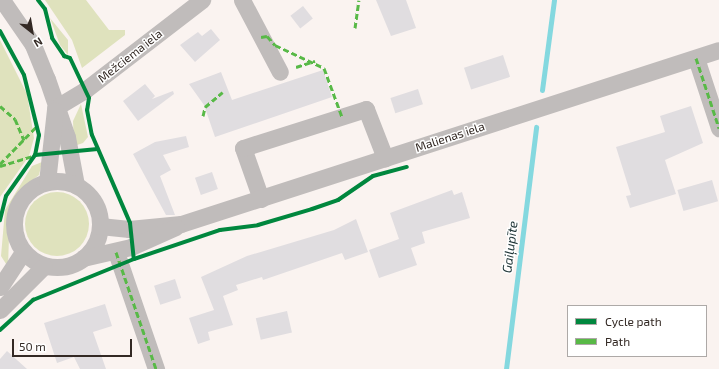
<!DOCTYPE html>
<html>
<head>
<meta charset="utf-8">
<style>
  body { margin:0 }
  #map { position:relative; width:719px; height:369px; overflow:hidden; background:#faf3f0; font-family:"Exo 2",sans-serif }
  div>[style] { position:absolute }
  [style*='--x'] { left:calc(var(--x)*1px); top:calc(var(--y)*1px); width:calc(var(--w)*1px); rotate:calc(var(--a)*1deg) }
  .green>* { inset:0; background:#dfe2bd }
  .round { border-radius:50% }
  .stream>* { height:5px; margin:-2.5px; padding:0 2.5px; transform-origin:2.5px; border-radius:2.5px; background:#84d8df }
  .building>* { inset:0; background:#e0dde0; transform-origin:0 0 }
  .minor>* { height:17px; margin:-8.5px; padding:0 8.5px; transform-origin:8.5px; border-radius:8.5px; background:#c0bcbb }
  .minor>.ring { margin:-8.5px; padding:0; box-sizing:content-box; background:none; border:17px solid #c0bcbb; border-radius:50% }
  .quiet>* { height:3px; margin-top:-1.5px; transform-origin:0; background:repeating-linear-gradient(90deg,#58b947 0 6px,transparent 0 9px) }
  .cycleway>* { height:4px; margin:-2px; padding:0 2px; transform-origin:2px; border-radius:2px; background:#00873e }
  span { translate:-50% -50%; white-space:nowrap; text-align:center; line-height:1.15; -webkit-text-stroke:3px #fff; paint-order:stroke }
  .street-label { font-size:12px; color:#332924 }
  .water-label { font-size:13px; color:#1f3537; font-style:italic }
  .legend { position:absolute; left:567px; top:305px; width:140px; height:52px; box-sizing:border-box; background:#fff; border:1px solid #ada9a7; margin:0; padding:5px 7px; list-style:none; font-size:12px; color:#332924 }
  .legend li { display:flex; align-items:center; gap:8px; height:20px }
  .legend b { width:20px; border:1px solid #ada9a7 }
  .north { position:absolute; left:12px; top:12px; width:40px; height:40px; -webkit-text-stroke:3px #fff; paint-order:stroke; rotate:149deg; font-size:11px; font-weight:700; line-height:16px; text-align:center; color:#332924 }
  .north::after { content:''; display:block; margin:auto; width:14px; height:18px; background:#332924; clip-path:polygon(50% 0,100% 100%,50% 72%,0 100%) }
  .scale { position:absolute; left:12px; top:339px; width:120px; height:18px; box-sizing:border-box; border:2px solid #332924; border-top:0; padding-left:5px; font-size:12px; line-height:14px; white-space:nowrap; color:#332924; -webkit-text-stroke:3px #fff; paint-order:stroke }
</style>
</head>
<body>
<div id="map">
  <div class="green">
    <i style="clip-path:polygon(45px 0,86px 0,109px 30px,125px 30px,125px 35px,82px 68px,72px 40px)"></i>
    <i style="clip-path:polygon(50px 18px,68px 40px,68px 55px,60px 45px)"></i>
    <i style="clip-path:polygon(0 40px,27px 94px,34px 138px,29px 156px,0 197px)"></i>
    <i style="clip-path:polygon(81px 104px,88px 137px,83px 143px,74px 146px,73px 121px)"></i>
    <i style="clip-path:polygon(42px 162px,39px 175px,19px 191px,10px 207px,8px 267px,1px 256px,5px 210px,32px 166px)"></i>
    <i class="round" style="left:25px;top:192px;width:64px;height:64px"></i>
  </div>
  <div class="stream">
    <i style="--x:542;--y:90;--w:91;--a:-82.4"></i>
    <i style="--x:506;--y:369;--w:244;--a:-82.9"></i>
  </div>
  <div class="building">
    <i style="clip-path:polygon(376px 0,406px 0,416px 28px,391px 36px)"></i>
    <i style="left:303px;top:6px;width:16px;height:16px;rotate:52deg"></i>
    <i style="clip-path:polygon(211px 29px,220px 40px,195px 62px,180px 45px,198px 32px,202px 36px)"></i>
    <i style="left:503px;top:55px;width:23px;height:41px;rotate:72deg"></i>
    <i style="clip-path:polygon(323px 70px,332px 97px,215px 137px,204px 105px,189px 84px,221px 72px,232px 100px)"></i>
    <i style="clip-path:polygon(145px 84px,155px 96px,152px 99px,173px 91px,174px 94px,138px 121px,123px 101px)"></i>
    <i style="left:418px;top:89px;width:16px;height:29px;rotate:72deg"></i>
    <i style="clip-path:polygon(691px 106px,703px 143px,665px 160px,676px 194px,630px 208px,626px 196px,631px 195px,616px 147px,665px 132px,660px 116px)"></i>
    <i style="clip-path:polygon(186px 136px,189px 147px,163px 155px,171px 170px,160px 176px,175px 215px,166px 215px,133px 154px,155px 142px)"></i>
    <i style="left:212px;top:172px;width:18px;height:18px;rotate:71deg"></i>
    <i style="left:712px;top:180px;width:22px;height:36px;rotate:74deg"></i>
    <i style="clip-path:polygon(452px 190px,454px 195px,462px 192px,470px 218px,422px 232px,425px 243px,411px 248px,417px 265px,379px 278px,369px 250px,399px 239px,390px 213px)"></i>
    <i style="clip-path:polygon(356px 219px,368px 252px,345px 260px,342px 253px,263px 280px,262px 277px,236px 285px,238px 290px,223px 296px,233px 325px,208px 332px,210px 340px,198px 344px,189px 318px,214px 310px,201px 277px,247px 256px,334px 230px)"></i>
    <i style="left:175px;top:279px;width:20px;height:22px;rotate:72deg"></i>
    <i style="clip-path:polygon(105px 304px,112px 326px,93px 332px,106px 369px,80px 369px,74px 357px,57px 363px,44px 323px)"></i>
    <i style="left:287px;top:311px;width:22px;height:32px;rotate:77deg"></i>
    <i style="clip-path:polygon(7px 351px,27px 369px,0 369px,0 359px)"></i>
  </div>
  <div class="minor">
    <i style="--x:2;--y:0;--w:55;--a:55.4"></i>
    <i style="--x:33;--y:45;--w:37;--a:68"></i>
    <i style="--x:47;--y:79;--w:61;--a:71"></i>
    <i style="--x:67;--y:137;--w:49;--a:79.4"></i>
    <i style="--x:242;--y:0;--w:81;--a:62.2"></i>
    <i style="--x:696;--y:58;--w:74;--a:71.8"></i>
    <i style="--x:55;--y:108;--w:35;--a:-31"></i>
    <i style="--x:85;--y:90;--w:148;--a:-37.6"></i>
    <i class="ring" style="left:14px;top:181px;width:69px;height:69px"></i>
    <i style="--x:47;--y:182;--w:72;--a:-83.7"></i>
    <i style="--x:261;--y:199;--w:54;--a:-109.4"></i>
    <i style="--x:243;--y:148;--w:129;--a:-17.6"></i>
    <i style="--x:366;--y:109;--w:53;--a:68.8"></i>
    <i style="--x:100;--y:226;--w:29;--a:6"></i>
    <i style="--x:129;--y:229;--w:52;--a:-5.5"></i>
    <i style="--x:181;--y:224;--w:565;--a:-17.92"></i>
    <i style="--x:116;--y:252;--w:124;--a:71.1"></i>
    <i style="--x:83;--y:258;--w:49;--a:-12.9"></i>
    <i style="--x:131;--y:247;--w:49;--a:-24"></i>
    <i style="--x:0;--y:287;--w:42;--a:-56.7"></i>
    <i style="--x:0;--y:310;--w:62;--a:-45"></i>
  </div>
  <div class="quiet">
    <i style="--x:355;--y:28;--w:28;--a:-82"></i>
    <i style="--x:261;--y:37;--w:6;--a:-9"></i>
    <i style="--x:267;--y:36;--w:12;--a:48"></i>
    <i style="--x:275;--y:45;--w:54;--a:25.1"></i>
    <i style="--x:324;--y:68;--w:52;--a:69.8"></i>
    <i style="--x:696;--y:58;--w:74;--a:71.8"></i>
    <i style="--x:296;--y:67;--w:20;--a:-18"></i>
    <i style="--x:0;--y:106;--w:20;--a:41"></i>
    <i style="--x:15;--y:119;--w:23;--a:67"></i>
    <i style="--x:203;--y:116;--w:9;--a:-77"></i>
    <i style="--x:205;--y:107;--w:23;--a:-40"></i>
    <i style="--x:0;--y:164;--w:53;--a:-45.8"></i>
    <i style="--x:0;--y:166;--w:37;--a:-17"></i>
    <i style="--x:116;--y:252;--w:124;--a:71.1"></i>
  </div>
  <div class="cycleway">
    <i style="--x:38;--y:0;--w:11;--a:52"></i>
    <i style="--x:45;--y:9;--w:30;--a:76"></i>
    <i style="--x:52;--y:38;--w:22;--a:56"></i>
    <i style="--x:64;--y:56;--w:6;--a:18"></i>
    <i style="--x:70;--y:58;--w:44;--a:64.6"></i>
    <i style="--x:89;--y:98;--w:12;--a:99"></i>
    <i style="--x:87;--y:110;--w:25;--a:79"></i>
    <i style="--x:92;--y:135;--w:96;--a:66.6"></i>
    <i style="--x:130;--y:223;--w:36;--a:84"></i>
    <i style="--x:0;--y:31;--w:50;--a:61.4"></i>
    <i style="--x:24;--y:75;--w:62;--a:76"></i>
    <i style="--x:39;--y:135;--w:20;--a:101"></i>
    <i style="--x:35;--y:155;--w:50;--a:125.3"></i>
    <i style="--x:6;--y:196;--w:25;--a:104"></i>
    <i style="--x:35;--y:155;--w:63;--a:-5.4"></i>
    <i style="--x:0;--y:330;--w:45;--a:-42.3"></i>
    <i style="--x:33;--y:300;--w:109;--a:-22.1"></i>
    <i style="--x:134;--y:259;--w:91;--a:-18.6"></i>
    <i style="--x:220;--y:230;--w:38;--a:-7"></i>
    <i style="--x:258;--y:225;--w:56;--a:-16.5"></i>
    <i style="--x:312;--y:209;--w:28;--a:-19"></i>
    <i style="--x:338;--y:200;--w:42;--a:-34.4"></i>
    <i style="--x:373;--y:176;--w:35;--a:-15"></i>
  </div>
  <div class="street-label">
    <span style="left:130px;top:56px;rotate:-38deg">Mežciema iela</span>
    <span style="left:450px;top:137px;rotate:-18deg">Malienas iela</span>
  </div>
  <div class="water-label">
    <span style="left:510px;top:247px;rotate:-83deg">Gaiļupīte</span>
  </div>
  <ul class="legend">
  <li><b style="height:5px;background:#00873e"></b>Cycle path</li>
  <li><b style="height:5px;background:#58b947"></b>Path</li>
  </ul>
  <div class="north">N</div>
  <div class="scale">50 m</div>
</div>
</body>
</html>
